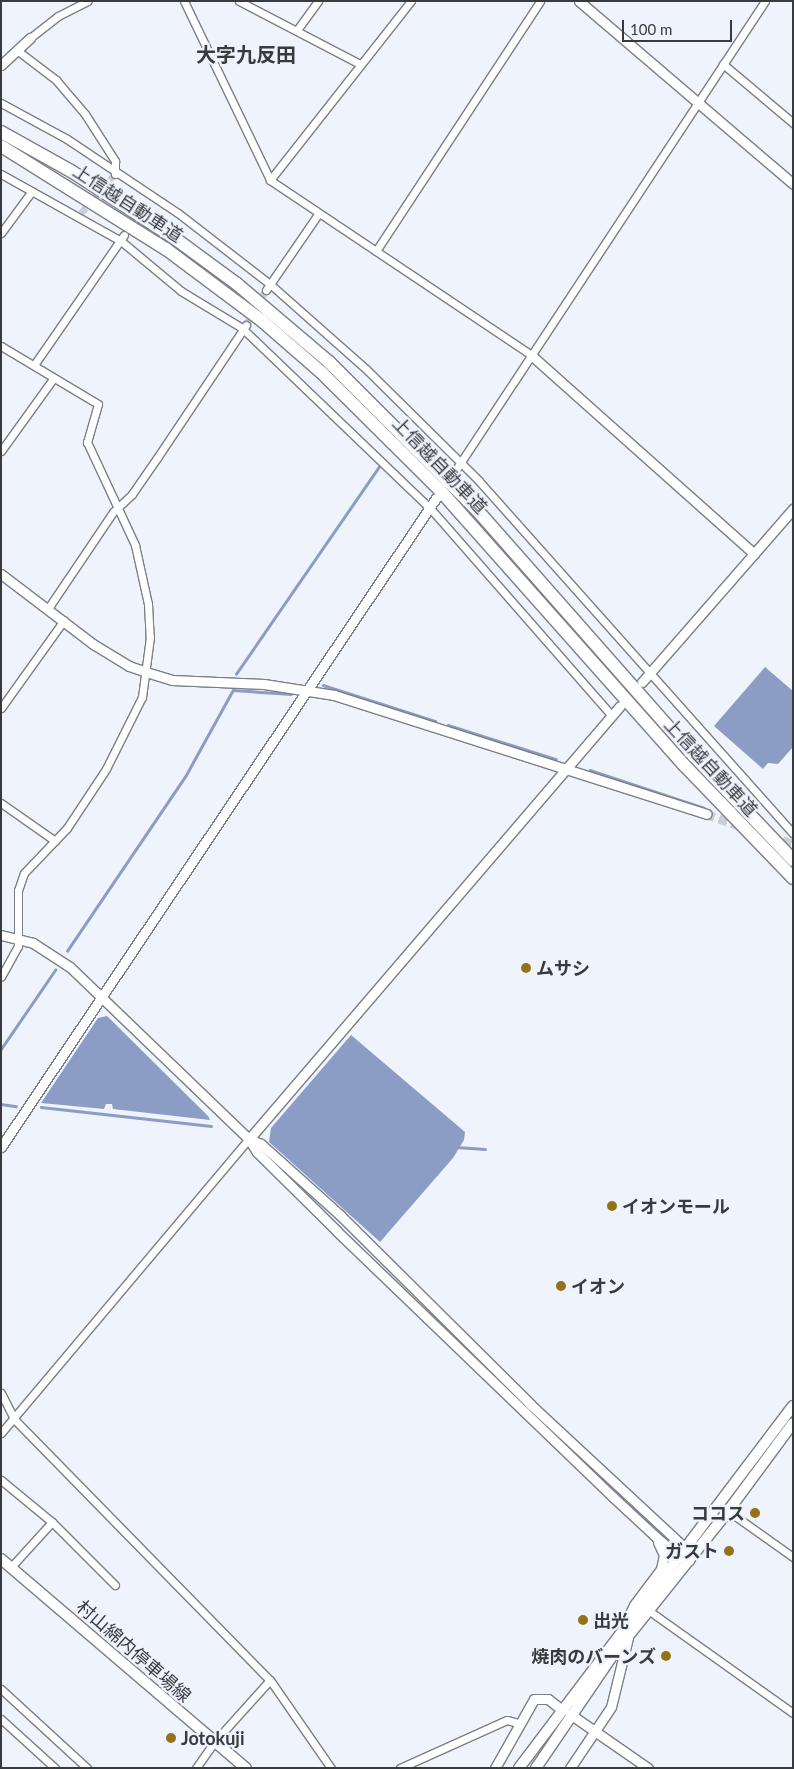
<!DOCTYPE html>
<html>
<head>
<meta charset="utf-8">
<style>
  body { margin:0 }
  #map { position:relative; width:794px; height:1769px; overflow:hidden; background:#eff4fc; font-family:Lato,"Noto Sans JP",sans-serif }
  div>[style] { position:absolute }
  [style*='--x'] { left:calc(var(--x)*1px); top:calc(var(--y)*1px); width:calc(var(--w)*1px); rotate:calc(var(--a)*1deg) }
  .water>* { inset:0; background:#8b9dc5 }
  .stream>* { height:2.5px; margin:-1.25px; padding:0 1.25px; transform-origin:1.25px; border-radius:1.25px; background:#8b9dc5 }
  .minor-tunnel>* { height:7px; margin-top:-3.5px; transform-origin:0; background:repeating-linear-gradient(90deg,#cacfd6 0 7px,transparent 0 10.5px) }
  .tertiary-tunnel>* { height:9px; margin-top:-4.5px; transform-origin:0; background:repeating-linear-gradient(90deg,#cacfd6 0 9px,transparent 0 13.5px) }
  .roads { filter:drop-shadow(1px 0 #7c7f87) drop-shadow(-1px 0 #7c7f87) drop-shadow(0 1px #7c7f87) drop-shadow(0 -1px #7c7f87) }
  .minor>* { height:7px; margin:-3.5px; padding:0 3.5px; transform-origin:3.5px; border-radius:3.5px; background:#fff }
  .tertiary>* { height:9px; margin:-4.5px; padding:0 4.5px; transform-origin:4.5px; border-radius:4.5px; background:#fff }
  .secondary>* { height:10px; margin:-5px; padding:0 5px; transform-origin:5px; border-radius:5px; background:#fff }
  .primary>* { height:10px; margin:-5px; padding:0 5px; transform-origin:5px; border-radius:5px; background:#fff }
  .motorway>* { height:12px; margin:-6px; padding:0 6px; transform-origin:6px; border-radius:6px; background:#fff }
  .dots>* { width:14px; height:14px; translate:-50% -50%; box-sizing:border-box; border:2px solid #eff4fc; border-radius:50% }
  span { translate:-50% -50%; white-space:nowrap; text-align:center; line-height:1.15; -webkit-text-stroke:4.5px #eff4fc; paint-order:stroke }
  .street-label { font-size:18px; color:#383a3d }
  .poi-label { font-size:18px; color:#383a3d; font-weight:700 }
  .left { translate:0 -50%; text-align:left }
  .right { translate:-100% -50%; text-align:right }
  .quarter-label { font-size:20px; color:#383a3d; font-weight:700 }
  .frame { position:absolute; inset:0; border:2px solid #383a3d; pointer-events:none }
  .scale { position:absolute; left:622px; top:20px; width:110px; height:22px; box-sizing:border-box; border:2px solid #383a3d; border-top:0; padding-left:6px; font-size:15px; line-height:18px; white-space:nowrap; color:#383a3d; -webkit-text-stroke:4px #eff4fc; paint-order:stroke }
</style>
</head>
<body>
<div id="map">
  <div class="water">
    <i style="clip-path:polygon(765px 667px,793px 691px,793px 747px,778px 764px,768px 763px,763px 769px,714px 726px)"></i>
    <i style="clip-path:polygon(107px 1016px,208px 1116px,210px 1120px,113px 1109px,112px 1104px,106px 1104px,104px 1109px,41px 1103px,98px 1018px)"></i>
    <i style="clip-path:polygon(351px 1035px,465px 1132px,464px 1140px,453px 1158px,380px 1242px,269px 1142px,271px 1128px)"></i>
  </div>
  <div class="stream">
    <i style="--x:236;--y:674;--w:254;--a:-55.4"></i>
    <i style="--x:323;--y:685;--w:118;--a:17.8"></i>
    <i style="--x:448;--y:725;--w:113;--a:17.5"></i>
    <i style="--x:590;--y:770;--w:120;--a:18.4"></i>
    <i style="--x:67;--y:951;--w:212;--a:-55.9"></i>
    <i style="--x:186;--y:775;--w:97;--a:-61.1"></i>
    <i style="--x:233;--y:690;--w:58;--a:3.9"></i>
    <i style="--x:1;--y:1049;--w:96;--a:-55.6"></i>
    <i style="--x:1;--y:1104;--w:15;--a:8"></i>
    <i style="--x:41;--y:1107;--w:171;--a:6.4"></i>
    <i style="--x:456;--y:1147;--w:29;--a:4"></i>
  </div>
  <div class="minor-tunnel">
    <i style="--x:81;--y:213;--w:50;--a:-49"></i>
    <i style="--x:129;--y:228;--w:31;--a:-57"></i>
    <i style="--x:246;--y:325;--w:40;--a:-60.3"></i>
  </div>
  <div class="tertiary-tunnel">
    <i style="--x:706;--y:814;--w:92;--a:19"></i>
  </div>
  <div class="roads">
    <div class="minor">
      <i style="--x:184;--y:1;--w:199;--a:64.3"></i>
      <i style="--x:270;--y:180;--w:314;--a:33.8"></i>
      <i style="--x:239;--y:1;--w:136;--a:27.5"></i>
      <i style="--x:297;--y:30;--w:36;--a:-54"></i>
      <i style="--x:30;--y:38;--w:36;--a:-38"></i>
      <i style="--x:58;--y:16;--w:33;--a:-27"></i>
      <i style="--x:18;--y:51;--w:48;--a:37.3"></i>
      <i style="--x:56;--y:80;--w:45;--a:49.5"></i>
      <i style="--x:85;--y:114;--w:56;--a:57.4"></i>
      <i style="--x:115;--y:161;--w:13;--a:90"></i>
      <i style="--x:723;--y:64;--w:92;--a:40.1"></i>
      <i style="--x:1;--y:103;--w:75;--a:28.6"></i>
      <i style="--x:67;--y:139;--w:133;--a:33.7"></i>
      <i style="--x:178;--y:213;--w:116;--a:37.7"></i>
      <i style="--x:270;--y:284;--w:128;--a:41.5"></i>
      <i style="--x:366;--y:369;--w:159;--a:44.7"></i>
      <i style="--x:479;--y:481;--w:472;--a:48.3"></i>
      <i style="--x:1;--y:174;--w:137;--a:29.2"></i>
      <i style="--x:121;--y:241;--w:78;--a:39.8"></i>
      <i style="--x:181;--y:291;--w:71;--a:31.2"></i>
      <i style="--x:242;--y:328;--w:260;--a:43.8"></i>
      <i style="--x:430;--y:508;--w:276;--a:48.8"></i>
      <i style="--x:270;--y:180;--w:228;--a:-51.8"></i>
      <i style="--x:1;--y:233;--w:52;--a:-53.6"></i>
      <i style="--x:376;--y:251;--w:299;--a:-56.7"></i>
      <i style="--x:266;--y:290;--w:93;--a:-55.5"></i>
      <i style="--x:1;--y:346;--w:113;--a:30.9"></i>
      <i style="--x:98;--y:404;--w:40;--a:106"></i>
      <i style="--x:87;--y:442;--w:114;--a:65"></i>
      <i style="--x:135;--y:545;--w:60;--a:77.6"></i>
      <i style="--x:148;--y:604;--w:33;--a:87"></i>
      <i style="--x:150;--y:637;--w:61;--a:97.6"></i>
      <i style="--x:142;--y:697;--w:80;--a:116.6"></i>
      <i style="--x:106;--y:769;--w:71;--a:123.5"></i>
      <i style="--x:67;--y:828;--w:62;--a:133.7"></i>
      <i style="--x:24;--y:873;--w:18;--a:109"></i>
      <i style="--x:18;--y:890;--w:56;--a:90"></i>
      <i style="--x:18;--y:946;--w:35;--a:119"></i>
      <i style="--x:34;--y:365;--w:158;--a:-55.3"></i>
      <i style="--x:1;--y:451;--w:89;--a:-54.2"></i>
      <i style="--x:455;--y:471;--w:563;--a:-56.59"></i>
      <i style="--x:49;--y:607;--w:115;--a:-56"></i>
      <i style="--x:113;--y:512;--w:26;--a:-43"></i>
      <i style="--x:132;--y:494;--w:44;--a:-55.2"></i>
      <i style="--x:157;--y:458;--w:160;--a:-56.2"></i>
      <i style="--x:1;--y:708;--w:108;--a:-54.4"></i>
      <i style="--x:1;--y:803;--w:66;--a:35.1"></i>
      <i style="--x:1;--y:1393;--w:29;--a:63"></i>
      <i style="--x:14;--y:1419;--w:366;--a:45.6"></i>
      <i style="--x:270;--y:1680;--w:107;--a:55.3"></i>
      <i style="--x:1;--y:1433;--w:385;--a:-49.9"></i>
      <i style="--x:1;--y:1480;--w:66;--a:39.5"></i>
      <i style="--x:728;--y:1511;--w:80;--a:35.3"></i>
      <i style="--x:11;--y:1567;--w:61;--a:-47.7"></i>
      <i style="--x:52;--y:1522;--w:89;--a:45"></i>
      <i style="--x:648;--y:1610;--w:178;--a:35.4"></i>
      <i style="--x:1;--y:1689;--w:117;--a:42.6"></i>
      <i style="--x:1;--y:1719;--w:73;--a:42.2"></i>
      <i style="--x:196;--y:1768;--w:33;--a:-55"></i>
      <i style="--x:215;--y:1741;--w:82;--a:-48"></i>
      <i style="--x:400;--y:1768;--w:117;--a:-24.2"></i>
      <i style="--x:507;--y:1720;--w:11;--a:15"></i>
    </div>
    <div class="tertiary">
      <i style="--x:579;--y:1;--w:282;--a:40.5"></i>
      <i style="--x:1;--y:65;--w:40;--a:-43"></i>
      <i style="--x:531;--y:355;--w:299;--a:41.7"></i>
      <i style="--x:1;--y:574;--w:116;--a:37.3"></i>
      <i style="--x:93;--y:644;--w:42;--a:31.4"></i>
      <i style="--x:129;--y:666;--w:18;--a:19"></i>
      <i style="--x:146;--y:672;--w:27;--a:17"></i>
      <i style="--x:172;--y:680;--w:92;--a:2.5"></i>
      <i style="--x:264;--y:684;--w:71;--a:8.9"></i>
      <i style="--x:334;--y:695;--w:391;--a:17.7"></i>
      <i style="--x:642;--y:682;--w:230;--a:-48.9"></i>
      <i style="--x:1;--y:935;--w:33;--a:14"></i>
      <i style="--x:33;--y:943;--w:44;--a:33"></i>
      <i style="--x:70;--y:967;--w:248;--a:43.9"></i>
      <i style="--x:249;--y:1139;--w:570;--a:-49.41"></i>
      <i style="--x:249;--y:1139;--w:13;--a:23"></i>
      <i style="--x:261;--y:1144;--w:106;--a:41.9"></i>
      <i style="--x:340;--y:1215;--w:268;--a:44.8"></i>
      <i style="--x:530;--y:1404;--w:212;--a:42.9"></i>
      <i style="--x:685;--y:1548;--w:13;--a:72"></i>
      <i style="--x:689;--y:1560;--w:12;--a:-160"></i>
      <i style="--x:678;--y:1556;--w:30;--a:-139"></i>
      <i style="--x:655;--y:1536;--w:57;--a:-137.1"></i>
      <i style="--x:613;--y:1497;--w:383;--a:-136.1"></i>
      <i style="--x:337;--y:1231;--w:112;--a:-135.4"></i>
      <i style="--x:257;--y:1152;--w:15;--a:-122"></i>
      <i style="--x:1;--y:1147;--w:781;--a:-56.17"></i>
      <i style="--x:624;--y:1625;--w:22;--a:-63"></i>
      <i style="--x:634;--y:1605;--w:45;--a:-53.1"></i>
      <i style="--x:661;--y:1569;--w:14;--a:-78"></i>
      <i style="--x:664;--y:1555;--w:14;--a:-115"></i>
      <i style="--x:570;--y:1714;--w:95;--a:34.7"></i>
      <i style="--x:495;--y:1768;--w:79;--a:-60.5"></i>
      <i style="--x:534;--y:1699;--w:14;--a:0"></i>
      <i style="--x:548;--y:1699;--w:18;--a:38"></i>
      <i style="--x:570;--y:1768;--w:73;--a:-56.1"></i>
      <i style="--x:611;--y:1707;--w:71;--a:-76.2"></i>
    </div>
    <div class="secondary">
      <i style="--x:1;--y:1559;--w:322;--a:40.5"></i>
    </div>
    <div class="primary">
      <i style="--x:519;--y:1768;--w:454;--a:-52.9"></i>
      <i style="--x:536;--y:1768;--w:132;--a:-55.8"></i>
      <i style="--x:610;--y:1659;--w:189;--a:-51.4"></i>
      <i style="--x:728;--y:1511;--w:109;--a:-53.5"></i>
    </div>
    <div class="motorway">
      <i style="--x:1;--y:132;--w:80;--a:29.1"></i>
      <i style="--x:71;--y:171;--w:121;--a:32.9"></i>
      <i style="--x:173;--y:237;--w:79;--a:36.3"></i>
      <i style="--x:237;--y:284;--w:121;--a:40.3"></i>
      <i style="--x:329;--y:362;--w:209;--a:45"></i>
      <i style="--x:477;--y:510;--w:328;--a:48.6"></i>
      <i style="--x:694;--y:756;--w:144;--a:46.4"></i>
      <i style="--x:1;--y:146;--w:195;--a:32"></i>
      <i style="--x:166;--y:249;--w:119;--a:36.8"></i>
      <i style="--x:261;--y:320;--w:81;--a:41"></i>
      <i style="--x:322;--y:373;--w:165;--a:44.8"></i>
      <i style="--x:439;--y:489;--w:369;--a:48.4"></i>
      <i style="--x:684;--y:765;--w:157;--a:46"></i>
    </div>
  </div>
  <div class="dots">
    <i style="left:526px;top:968px;background:#937219"></i>
    <i style="left:612px;top:1206px;background:#937219"></i>
    <i style="left:561px;top:1286px;background:#937219"></i>
    <i style="left:755px;top:1513px;background:#937219"></i>
    <i style="left:729px;top:1551px;background:#937219"></i>
    <i style="left:583px;top:1620px;background:#937219"></i>
    <i style="left:666px;top:1656px;background:#937219"></i>
    <i style="left:171px;top:1738px;background:#937219"></i>
  </div>
  <div class="street-label">
    <span style="left:128px;top:203px;rotate:33deg">上信越自動車道</span>
    <span style="left:440px;top:465px;rotate:46deg">上信越自動車道</span>
    <span style="left:711px;top:767px;rotate:47deg">上信越自動車道</span>
    <span style="left:134px;top:1651px;rotate:41deg">村山綿内停車場線</span>
  </div>
  <div class="poi-label">
    <span class="left" style="left:536px;top:968px">ムサシ</span>
    <span class="left" style="left:622px;top:1206px">イオンモール</span>
    <span class="left" style="left:571px;top:1286px">イオン</span>
    <span class="right" style="left:745px;top:1513px">ココス</span>
    <span class="right" style="left:719px;top:1551px">ガスト</span>
    <span class="left" style="left:593px;top:1620px">出光</span>
    <span class="right" style="left:656px;top:1656px">焼肉のバーンズ</span>
    <span class="left" style="left:181px;top:1738px">Jotokuji</span>
  </div>
  <div class="quarter-label">
    <span style="left:246px;top:54px">大字九反田</span>
  </div>
  <div class="frame"></div>
  <div class="scale">100 m</div>
</div>
</body>
</html>
